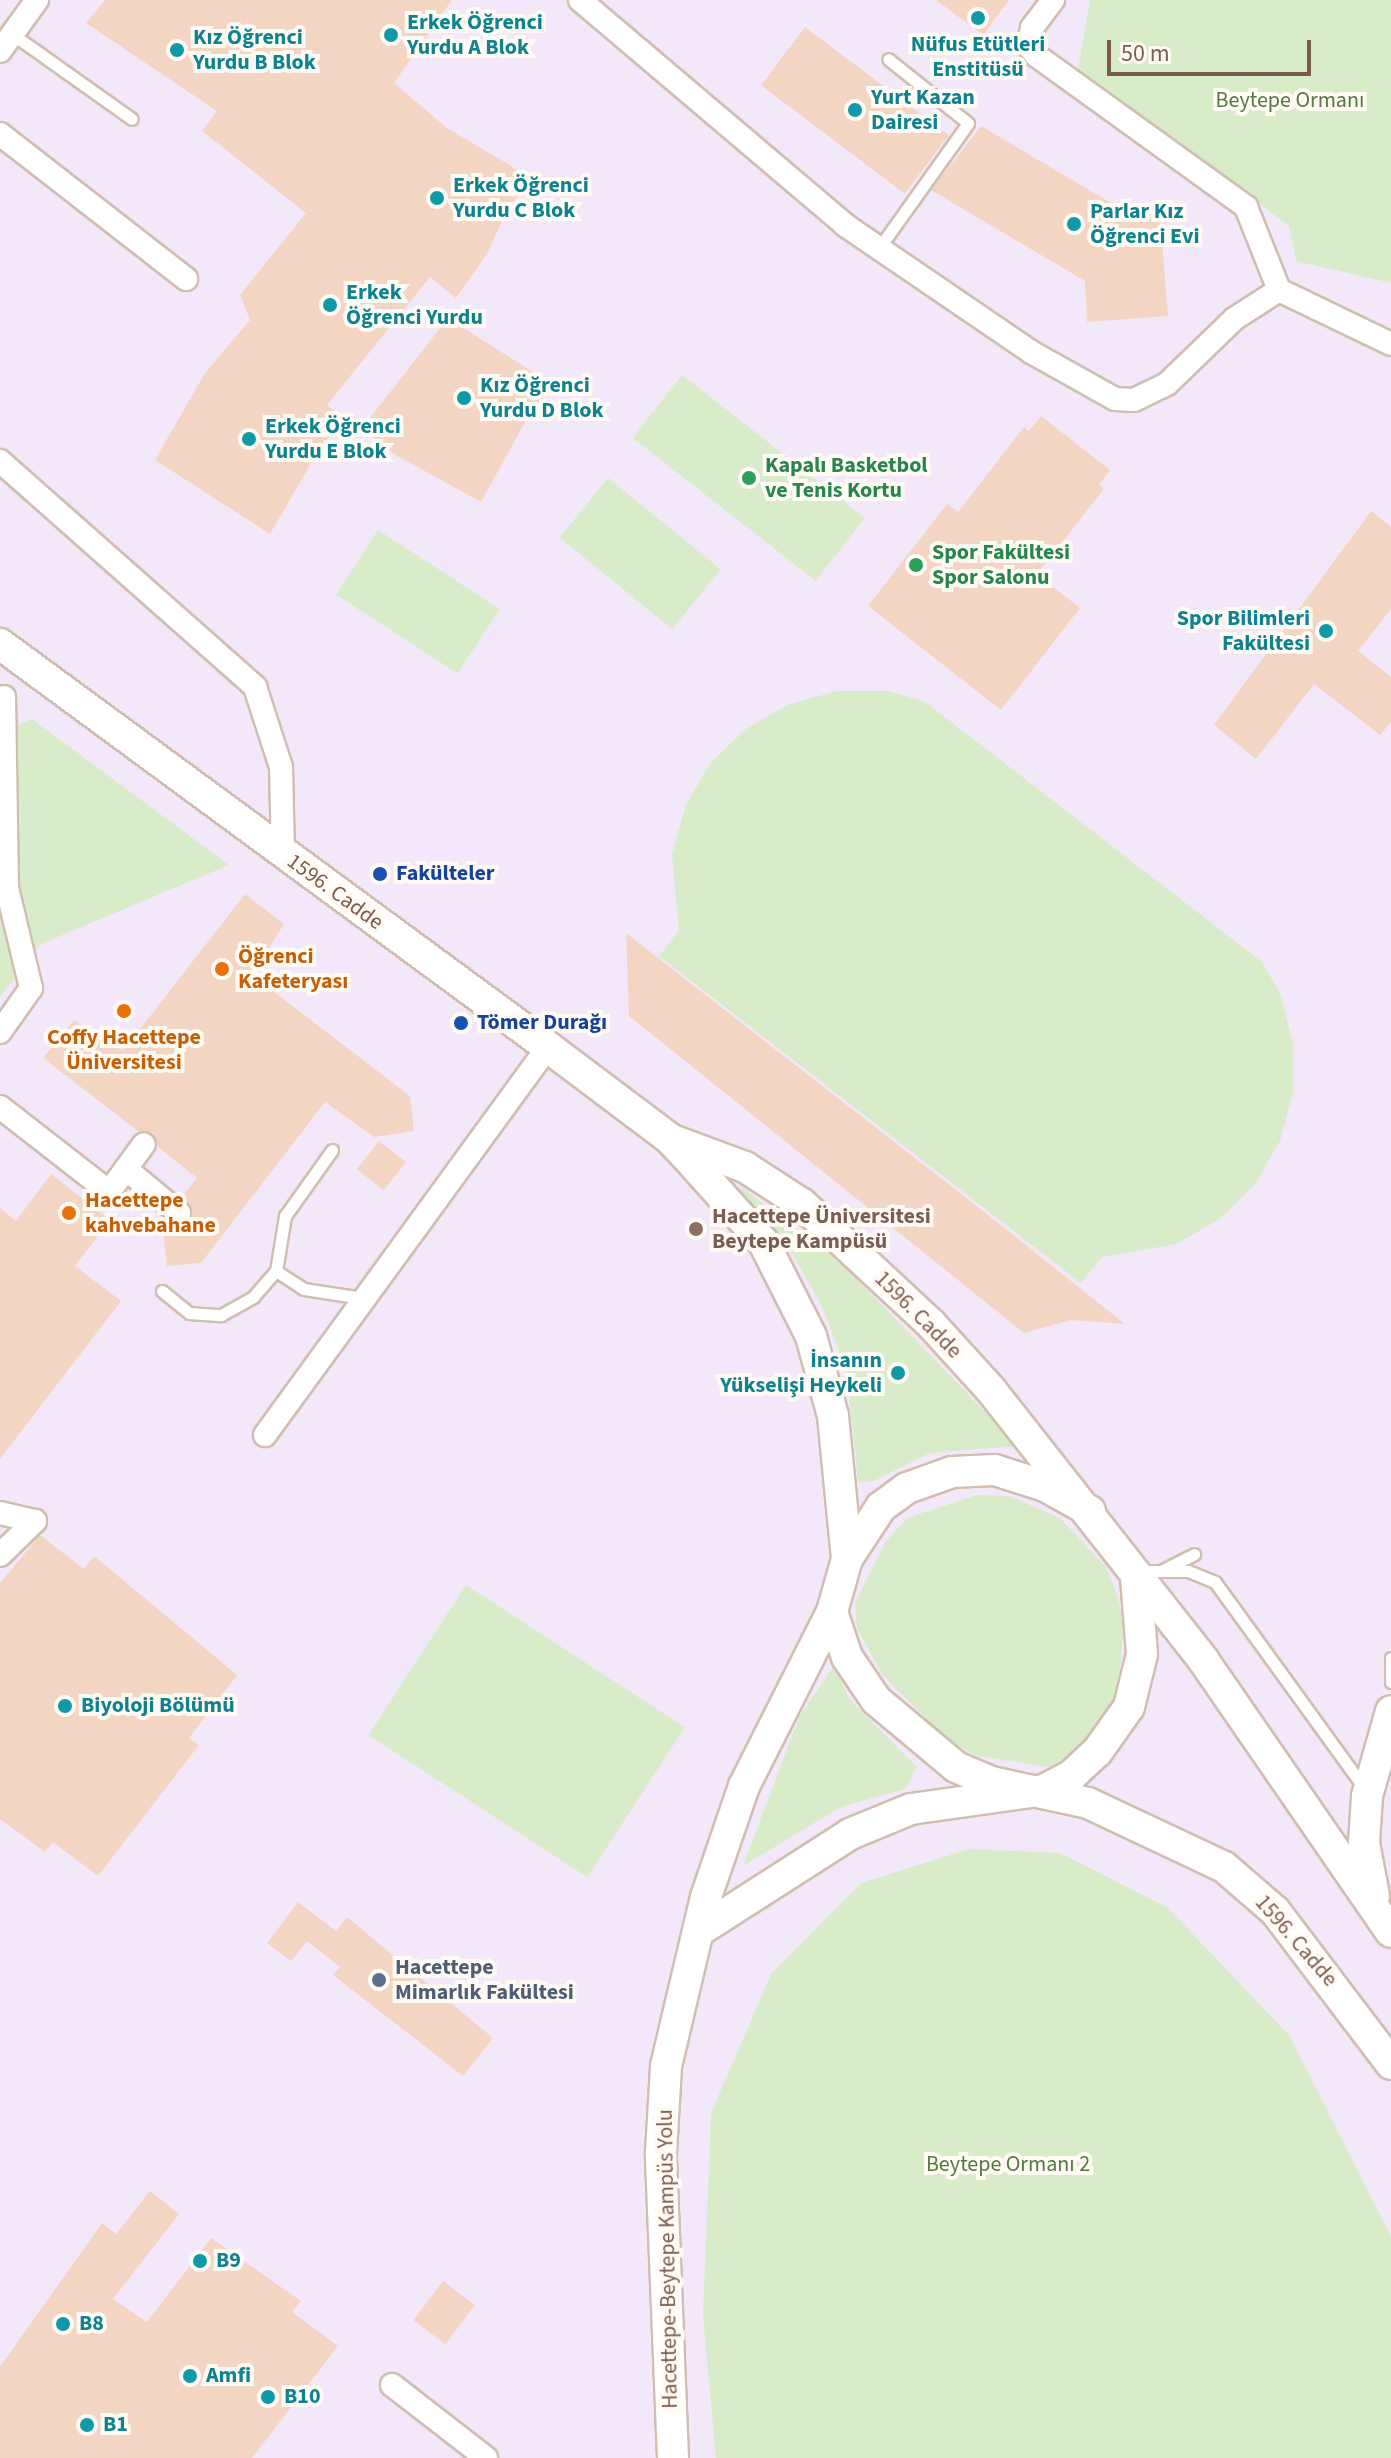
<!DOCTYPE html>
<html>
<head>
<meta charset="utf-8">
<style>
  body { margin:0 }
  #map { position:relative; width:1391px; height:2458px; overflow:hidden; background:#fdf6ec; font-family:"Source Sans 3",sans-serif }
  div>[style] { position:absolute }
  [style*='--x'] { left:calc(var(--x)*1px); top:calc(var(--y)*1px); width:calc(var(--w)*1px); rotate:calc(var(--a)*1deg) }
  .education>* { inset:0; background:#f3e8fa; transform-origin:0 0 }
  .green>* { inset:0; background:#d8ecc9; transform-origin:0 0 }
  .building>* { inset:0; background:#f3d5c3; transform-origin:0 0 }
  .roads { filter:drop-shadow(2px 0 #d1beb0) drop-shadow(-2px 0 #d1beb0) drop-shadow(0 2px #d1beb0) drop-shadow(0 -2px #d1beb0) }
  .lane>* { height:11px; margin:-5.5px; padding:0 5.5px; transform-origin:5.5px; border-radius:5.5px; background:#fff }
  .street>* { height:22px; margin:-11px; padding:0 11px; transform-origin:11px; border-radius:11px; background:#fff }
  .secondary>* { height:30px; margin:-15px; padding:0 15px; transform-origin:15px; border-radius:15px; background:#fff }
  .dots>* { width:22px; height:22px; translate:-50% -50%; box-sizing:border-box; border:4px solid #fffaf3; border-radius:50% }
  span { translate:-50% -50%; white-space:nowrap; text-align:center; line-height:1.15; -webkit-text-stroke:8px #fffaf3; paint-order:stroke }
  .culture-label { font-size:22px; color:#0d838f; font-weight:700 }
  .left { translate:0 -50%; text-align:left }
  .right { translate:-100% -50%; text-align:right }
  .park-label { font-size:22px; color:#537a41 }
  .leisure-label { font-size:22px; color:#27864d; font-weight:700 }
  .transit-label { font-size:22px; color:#164399; font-weight:700 }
  .street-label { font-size:22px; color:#7a5c4d }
  .food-label { font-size:22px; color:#c56008; font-weight:700 }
  .education-label { font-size:22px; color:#785e54; font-weight:700 }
  .service-label { font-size:22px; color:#4e5e75; font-weight:700 }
  .scale { position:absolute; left:1107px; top:40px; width:204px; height:36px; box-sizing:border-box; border:4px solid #7a5c4d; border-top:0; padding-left:10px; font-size:24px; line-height:28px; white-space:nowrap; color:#7a5c4d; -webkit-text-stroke:6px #fffaf3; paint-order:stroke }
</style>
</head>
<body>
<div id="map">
  <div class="education">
    <i style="left:0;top:0;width:1391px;height:2458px"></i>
  </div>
  <div class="green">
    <i style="clip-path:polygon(1090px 0,1391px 0,1391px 283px,1296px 261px,1289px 226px,1078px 69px)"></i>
    <i style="left:682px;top:375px;width:232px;height:80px;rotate:38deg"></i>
    <i style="left:608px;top:478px;width:145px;height:77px;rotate:39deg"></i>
    <i style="left:378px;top:530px;width:145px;height:77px;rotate:33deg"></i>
    <i style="clip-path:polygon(837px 691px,887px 691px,924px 701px,1262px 962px,1281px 995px,1293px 1044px,1293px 1093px,1280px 1141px,1255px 1184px,1220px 1219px,1176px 1244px,1102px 1257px,1081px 1283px,659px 956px,679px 930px,672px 855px,685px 807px,710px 763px,746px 729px,789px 704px)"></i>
    <i style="clip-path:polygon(32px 719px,229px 865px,41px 944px,0 997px,0 732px)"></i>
    <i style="clip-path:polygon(743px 1188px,847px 1269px,1018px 1446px,930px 1453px,874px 1481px,858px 1482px,847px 1373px,823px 1308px,787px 1244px,736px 1193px)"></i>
    <i style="clip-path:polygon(977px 1495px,1009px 1496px,1060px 1518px,1105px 1566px,1117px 1594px,1124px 1624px,1118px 1693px,1077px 1753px,1049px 1767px,974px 1755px,944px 1737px,882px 1674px,857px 1629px,855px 1603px,886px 1541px,907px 1518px)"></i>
    <i style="left:466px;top:1585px;width:261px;height:179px;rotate:33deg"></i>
    <i style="clip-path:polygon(834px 1666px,849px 1699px,917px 1767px,905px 1789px,841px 1807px,743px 1866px,799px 1717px)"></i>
    <i style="clip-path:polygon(969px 1849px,1060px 1853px,1167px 1907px,1289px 2035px,1391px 2236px,1391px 2458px,716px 2458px,703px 2316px,711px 2113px,771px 1974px,861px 1883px)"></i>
  </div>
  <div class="building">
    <i style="clip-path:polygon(105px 0,452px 0,394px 83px,447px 128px,533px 179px,508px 208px,487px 254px,456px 298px,430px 277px,327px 405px,344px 419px,320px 448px,270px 534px,155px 460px,205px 373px,250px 320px,240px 295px,306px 213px,202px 131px,217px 111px,86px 23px)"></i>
    <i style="clip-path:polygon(936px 0,1009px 0,983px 35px)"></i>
    <i style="left:805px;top:27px;width:180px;height:73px;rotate:37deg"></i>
    <i style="clip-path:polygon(981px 126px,1140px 220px,1160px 218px,1168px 316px,1087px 322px,1085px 281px,931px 190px)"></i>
    <i style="clip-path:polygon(448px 318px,553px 385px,529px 415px,481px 502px,394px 454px,362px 428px)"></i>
    <i style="clip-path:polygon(1041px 416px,1110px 470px,1099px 485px,1104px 489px,1037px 574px,1080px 608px,1001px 710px,868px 606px,947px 504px,958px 512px,1024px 427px,1029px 431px)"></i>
    <i style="clip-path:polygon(1371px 511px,1391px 527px,1391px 609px,1358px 651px,1391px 677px,1391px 722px,1380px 735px,1314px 684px,1256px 759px,1214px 725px)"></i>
    <i style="clip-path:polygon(245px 894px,284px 924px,252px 975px,410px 1096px,414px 1131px,374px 1137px,325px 1102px,201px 1263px,167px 1266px,163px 1231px,170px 1224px,190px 1221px,192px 1209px,182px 1197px,197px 1178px,158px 1147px,153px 1133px,138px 1131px,43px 1058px,74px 1020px,123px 1051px)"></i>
    <i style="clip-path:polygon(626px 933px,988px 1215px,1125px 1324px,1071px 1320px,1024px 1333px,629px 1016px)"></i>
    <i style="left:379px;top:1141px;width:34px;height:36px;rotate:38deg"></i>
    <i style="clip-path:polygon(51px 1174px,110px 1220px,75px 1266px,121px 1301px,0 1459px,0 1208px,16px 1221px)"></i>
    <i style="clip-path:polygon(40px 1535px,84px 1569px,94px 1556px,237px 1675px,189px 1738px,199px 1745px,98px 1876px,53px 1842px,45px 1852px,0 1819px,0 1583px)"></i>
    <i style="clip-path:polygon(298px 1902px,336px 1931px,347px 1917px,493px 2038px,463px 2076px,333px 1975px,340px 1967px,307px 1941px,291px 1961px,267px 1943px)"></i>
    <i style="clip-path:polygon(150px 2191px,179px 2214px,113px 2299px,147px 2322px,211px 2238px,301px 2301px,292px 2312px,338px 2346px,252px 2458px,0 2458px,0 2367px,102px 2223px,116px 2234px)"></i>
    <i style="left:443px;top:2281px;width:40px;height:49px;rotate:37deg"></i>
  </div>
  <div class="roads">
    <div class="lane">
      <i style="--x:15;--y:36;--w:143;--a:35.4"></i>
      <i style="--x:879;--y:248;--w:153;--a:-54.5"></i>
      <i style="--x:968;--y:123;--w:102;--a:-141.3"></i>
      <i style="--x:276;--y:1271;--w:56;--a:-80.7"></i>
      <i style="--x:285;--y:1216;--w:81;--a:-54.5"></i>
      <i style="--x:162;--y:1291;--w:35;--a:39"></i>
      <i style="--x:189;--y:1313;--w:32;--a:4"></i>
      <i style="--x:221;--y:1315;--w:37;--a:-29"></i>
      <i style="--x:253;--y:1297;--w:35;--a:-49"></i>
      <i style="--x:276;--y:1271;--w:33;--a:33"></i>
      <i style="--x:304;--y:1289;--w:59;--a:8.8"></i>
      <i style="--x:1163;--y:1570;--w:35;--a:-27"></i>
      <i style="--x:1138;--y:1571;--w:50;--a:0"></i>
      <i style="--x:1188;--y:1571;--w:29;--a:22"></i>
      <i style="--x:1215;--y:1582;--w:251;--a:54.1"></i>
      <i style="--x:1391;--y:1658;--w:24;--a:90"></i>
    </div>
    <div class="street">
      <i style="--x:580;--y:0;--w:348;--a:40.3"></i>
      <i style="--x:845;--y:225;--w:225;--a:34.3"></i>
      <i style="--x:1031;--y:352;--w:96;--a:29.2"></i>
      <i style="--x:1115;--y:399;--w:19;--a:3"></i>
      <i style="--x:1134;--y:400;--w:37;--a:-26"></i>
      <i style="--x:1167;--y:384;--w:93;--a:-44.1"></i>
      <i style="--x:1234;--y:319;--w:54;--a:-32.8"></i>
      <i style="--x:1053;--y:0;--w:35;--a:127"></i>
      <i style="--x:1032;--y:28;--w:17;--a:103"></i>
      <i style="--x:1028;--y:45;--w:14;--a:51"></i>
      <i style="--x:1037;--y:56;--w:258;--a:35.8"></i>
      <i style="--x:1246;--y:207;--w:89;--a:68.3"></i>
      <i style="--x:1279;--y:290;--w:124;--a:25.7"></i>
      <i style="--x:0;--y:51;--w:63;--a:-54"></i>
      <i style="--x:0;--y:134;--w:236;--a:37.9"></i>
      <i style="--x:0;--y:461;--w:341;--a:41.5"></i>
      <i style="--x:255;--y:687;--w:84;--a:72"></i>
      <i style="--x:281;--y:767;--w:88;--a:88.7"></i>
      <i style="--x:0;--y:1032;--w:54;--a:-54.8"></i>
      <i style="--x:31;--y:988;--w:103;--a:-103.5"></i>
      <i style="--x:7;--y:888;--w:191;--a:-90.9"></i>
      <i style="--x:0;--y:1107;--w:138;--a:37.9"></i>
      <i style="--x:109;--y:1192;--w:59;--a:-53.9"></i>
      <i style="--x:126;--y:1169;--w:69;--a:39.7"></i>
      <i style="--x:265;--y:1435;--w:480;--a:-53.9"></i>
      <i style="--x:0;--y:1513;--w:36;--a:13"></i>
      <i style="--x:0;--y:1555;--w:49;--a:-44.2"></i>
      <i style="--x:392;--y:2385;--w:119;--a:37.8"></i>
    </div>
    <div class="secondary">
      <i style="--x:0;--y:644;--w:680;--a:36.33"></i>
      <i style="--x:548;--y:1047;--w:153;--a:37"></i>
      <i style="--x:670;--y:1139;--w:37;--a:47"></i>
      <i style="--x:695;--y:1166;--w:103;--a:48.1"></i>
      <i style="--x:764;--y:1243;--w:104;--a:63.2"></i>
      <i style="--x:811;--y:1336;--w:83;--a:74.6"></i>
      <i style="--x:833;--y:1416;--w:144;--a:84.4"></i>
      <i style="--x:672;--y:1140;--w:78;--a:20.3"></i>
      <i style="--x:745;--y:1167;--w:68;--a:33"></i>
      <i style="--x:802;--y:1204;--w:176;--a:42.9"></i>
      <i style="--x:931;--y:1324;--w:89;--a:47.7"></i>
      <i style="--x:991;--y:1390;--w:345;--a:51.8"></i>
      <i style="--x:1204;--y:1661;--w:329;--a:55.4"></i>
      <i style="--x:1090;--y:1511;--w:51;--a:-150.9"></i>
      <i style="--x:1045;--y:1486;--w:52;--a:-162.3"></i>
      <i style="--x:995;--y:1470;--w:43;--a:177.3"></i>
      <i style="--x:952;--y:1472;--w:48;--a:160.4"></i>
      <i style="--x:907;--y:1488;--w:32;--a:144"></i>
      <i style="--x:881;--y:1507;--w:62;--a:123.2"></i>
      <i style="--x:847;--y:1559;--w:55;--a:105.8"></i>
      <i style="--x:832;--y:1612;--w:47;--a:71.6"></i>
      <i style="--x:847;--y:1657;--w:52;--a:56"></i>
      <i style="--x:876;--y:1700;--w:104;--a:39.9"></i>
      <i style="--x:956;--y:1767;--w:38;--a:23"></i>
      <i style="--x:991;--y:1782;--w:99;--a:12.2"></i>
      <i style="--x:1088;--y:1803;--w:150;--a:25.2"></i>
      <i style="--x:1224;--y:1867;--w:67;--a:40.8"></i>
      <i style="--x:1275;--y:1911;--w:192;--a:52.8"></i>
      <i style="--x:1374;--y:1896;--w:54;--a:-100.7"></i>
      <i style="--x:1364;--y:1843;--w:47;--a:-86.3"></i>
      <i style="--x:1367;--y:1796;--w:88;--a:-74.2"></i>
      <i style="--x:699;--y:1931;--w:179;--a:-32.7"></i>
      <i style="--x:850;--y:1834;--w:66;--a:-22.3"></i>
      <i style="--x:911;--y:1809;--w:134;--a:-8.1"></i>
      <i style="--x:1044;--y:1790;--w:32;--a:-28"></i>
      <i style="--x:1072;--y:1775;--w:34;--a:-43"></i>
      <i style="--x:1097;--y:1752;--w:55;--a:-54.6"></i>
      <i style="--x:1129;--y:1707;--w:55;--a:-76.2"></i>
      <i style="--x:1142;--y:1654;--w:77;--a:-94.5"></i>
      <i style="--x:673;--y:2458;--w:305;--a:-92.3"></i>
      <i style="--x:661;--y:2153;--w:87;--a:-86.7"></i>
      <i style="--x:666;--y:2066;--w:174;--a:-76.7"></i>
      <i style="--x:706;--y:1897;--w:117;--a:-71.1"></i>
      <i style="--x:744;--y:1786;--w:195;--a:-63.2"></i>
    </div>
  </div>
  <div class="dots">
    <i style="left:978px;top:18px;background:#0f9aa8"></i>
    <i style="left:391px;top:35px;background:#0f9aa8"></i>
    <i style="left:177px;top:50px;background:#0f9aa8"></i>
    <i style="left:855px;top:110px;background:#0f9aa8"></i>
    <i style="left:437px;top:198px;background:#0f9aa8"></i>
    <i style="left:1074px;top:224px;background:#0f9aa8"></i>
    <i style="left:330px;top:305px;background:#0f9aa8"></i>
    <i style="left:464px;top:398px;background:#0f9aa8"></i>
    <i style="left:249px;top:439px;background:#0f9aa8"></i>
    <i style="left:749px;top:478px;background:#2e9e5b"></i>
    <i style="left:916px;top:565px;background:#2e9e5b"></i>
    <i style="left:1326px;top:631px;background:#0f9aa8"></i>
    <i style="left:380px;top:874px;background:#1a4fb4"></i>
    <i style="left:222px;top:969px;background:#e8710a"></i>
    <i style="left:124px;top:1011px;background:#e8710a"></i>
    <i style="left:461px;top:1023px;background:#1a4fb4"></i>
    <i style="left:69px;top:1213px;background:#e8710a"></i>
    <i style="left:696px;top:1229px;background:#8d6e63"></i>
    <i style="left:898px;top:1373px;background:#0f9aa8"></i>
    <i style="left:65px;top:1706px;background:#0f9aa8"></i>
    <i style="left:379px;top:1980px;background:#5c6f8a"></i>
    <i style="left:200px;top:2261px;background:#0f9aa8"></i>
    <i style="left:63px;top:2324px;background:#0f9aa8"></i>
    <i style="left:190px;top:2376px;background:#0f9aa8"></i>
    <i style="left:268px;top:2397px;background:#0f9aa8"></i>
    <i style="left:87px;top:2425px;background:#0f9aa8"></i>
  </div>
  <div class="culture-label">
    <span class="left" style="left:407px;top:35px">Erkek Öğrenci<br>Yurdu A Blok</span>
    <span class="left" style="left:193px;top:50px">Kız Öğrenci<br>Yurdu B Blok</span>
    <span style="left:978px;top:57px">Nüfus Etütleri<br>Enstitüsü</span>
    <span class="left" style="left:871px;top:110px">Yurt Kazan<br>Dairesi</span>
    <span class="left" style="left:453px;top:198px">Erkek Öğrenci<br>Yurdu C Blok</span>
    <span class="left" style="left:1090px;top:224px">Parlar Kız<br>Öğrenci Evi</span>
    <span class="left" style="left:346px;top:305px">Erkek<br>Öğrenci Yurdu</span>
    <span class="left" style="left:480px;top:398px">Kız Öğrenci<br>Yurdu D Blok</span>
    <span class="left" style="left:265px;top:439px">Erkek Öğrenci<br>Yurdu E Blok</span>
    <span class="right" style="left:1310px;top:631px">Spor Bilimleri<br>Fakültesi</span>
    <span class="right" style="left:882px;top:1373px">İnsanın<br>Yükselişi Heykeli</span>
    <span class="left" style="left:81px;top:1706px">Biyoloji Bölümü</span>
    <span class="left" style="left:216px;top:2261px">B9</span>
    <span class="left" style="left:79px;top:2324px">B8</span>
    <span class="left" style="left:206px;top:2376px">Amfi</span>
    <span class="left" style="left:284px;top:2397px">B10</span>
    <span class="left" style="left:103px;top:2425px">B1</span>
  </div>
  <div class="park-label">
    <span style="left:1290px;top:101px">Beytepe Ormanı</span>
    <span style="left:1008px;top:2165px">Beytepe Ormanı 2</span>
  </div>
  <div class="leisure-label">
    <span class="left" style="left:765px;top:478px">Kapalı Basketbol<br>ve Tenis Kortu</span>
    <span class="left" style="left:932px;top:565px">Spor Fakültesi<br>Spor Salonu</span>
  </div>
  <div class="transit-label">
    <span class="left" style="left:396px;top:874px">Fakülteler</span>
    <span class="left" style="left:477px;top:1023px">Tömer Durağı</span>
  </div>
  <div class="street-label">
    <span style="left:335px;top:892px;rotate:36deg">1596. Cadde</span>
    <span style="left:918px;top:1315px;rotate:45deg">1596. Cadde</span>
    <span style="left:1296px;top:1941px;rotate:49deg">1596. Cadde</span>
    <span style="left:668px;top:2259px;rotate:-91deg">Hacettepe-Beytepe Kampüs Yolu</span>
  </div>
  <div class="food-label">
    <span class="left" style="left:238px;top:969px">Öğrenci<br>Kafeteryası</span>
    <span style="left:124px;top:1050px">Coffy Hacettepe<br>Üniversitesi</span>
    <span class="left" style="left:85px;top:1213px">Hacettepe<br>kahvebahane</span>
  </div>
  <div class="education-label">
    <span class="left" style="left:712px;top:1229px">Hacettepe Üniversitesi<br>Beytepe Kampüsü</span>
  </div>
  <div class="service-label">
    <span class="left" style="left:395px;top:1980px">Hacettepe<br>Mimarlık Fakültesi</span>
  </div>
  <div class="scale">50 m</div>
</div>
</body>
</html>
